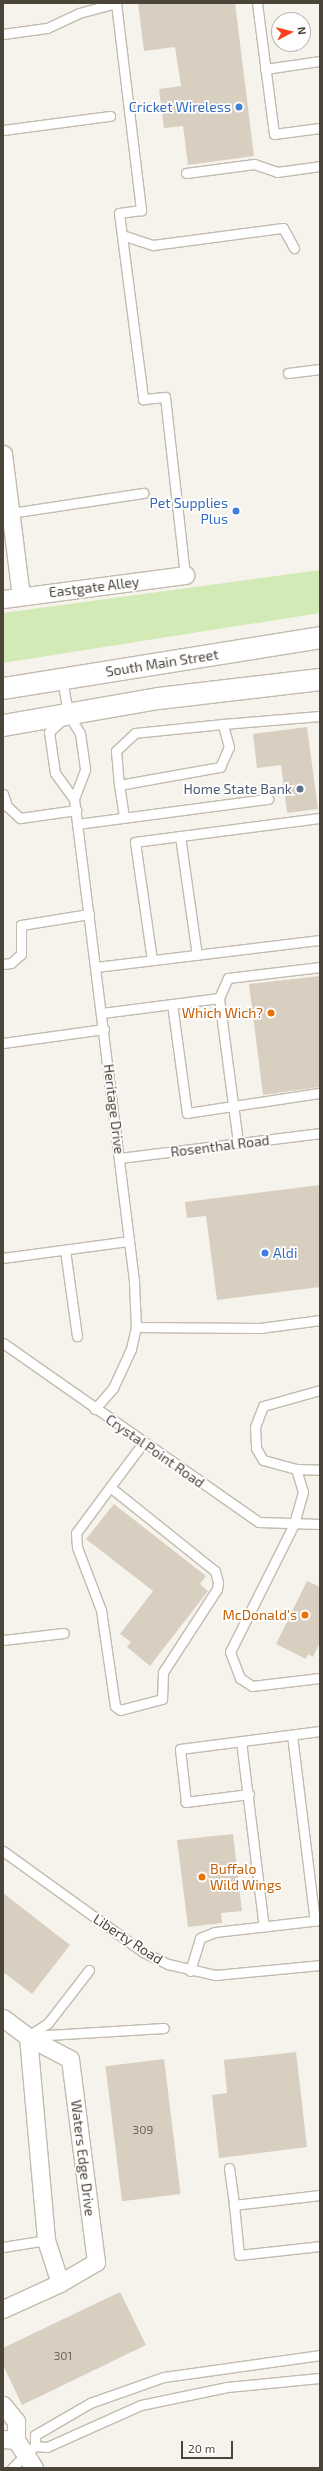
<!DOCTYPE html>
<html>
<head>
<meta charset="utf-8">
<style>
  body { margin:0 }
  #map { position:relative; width:323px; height:2471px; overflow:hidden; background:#f6f3ec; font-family:"Exo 2",sans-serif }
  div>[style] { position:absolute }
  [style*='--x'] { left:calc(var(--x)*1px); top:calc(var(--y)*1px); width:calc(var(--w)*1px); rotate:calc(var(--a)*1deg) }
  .green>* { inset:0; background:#d2eab5 }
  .building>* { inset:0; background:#d8cfc1; transform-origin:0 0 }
  .roads { filter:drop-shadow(1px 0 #c2bbae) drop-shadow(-1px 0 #c2bbae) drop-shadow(0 1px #c2bbae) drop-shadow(0 -1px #c2bbae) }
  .service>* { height:9px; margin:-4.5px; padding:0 4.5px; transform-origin:4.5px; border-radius:4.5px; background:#fff }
  .minor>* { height:17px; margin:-8.5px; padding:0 8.5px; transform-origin:8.5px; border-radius:8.5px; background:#fff }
  .tertiary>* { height:21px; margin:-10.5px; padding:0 10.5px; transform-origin:10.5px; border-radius:10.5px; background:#fff }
  .dots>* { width:11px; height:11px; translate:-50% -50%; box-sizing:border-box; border:2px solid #fff; border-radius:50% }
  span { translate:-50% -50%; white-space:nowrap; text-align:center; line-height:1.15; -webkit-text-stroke:3.5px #fff; paint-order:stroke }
  .number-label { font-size:12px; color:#6e675b }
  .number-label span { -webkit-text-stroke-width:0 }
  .shop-label { font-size:14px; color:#366cbe }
  .right { translate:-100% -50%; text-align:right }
  .left { translate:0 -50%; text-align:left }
  .street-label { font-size:14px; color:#4b4439 }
  .service-label { font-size:14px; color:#4e5e75 }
  .food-label { font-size:14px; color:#c56008 }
  .frame { position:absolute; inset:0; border:4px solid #4b4439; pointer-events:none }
  .north { position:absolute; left:271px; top:12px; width:40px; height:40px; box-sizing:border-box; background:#fff; border:1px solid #b7b4b0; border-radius:50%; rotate:83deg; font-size:11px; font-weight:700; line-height:16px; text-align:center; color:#4b4439 }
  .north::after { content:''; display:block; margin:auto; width:14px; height:18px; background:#fc3f1d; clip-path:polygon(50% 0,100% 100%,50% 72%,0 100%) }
  .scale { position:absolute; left:181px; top:2441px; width:52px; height:18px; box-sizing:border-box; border:2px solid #4b4439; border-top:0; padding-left:5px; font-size:12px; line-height:14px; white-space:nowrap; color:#4b4439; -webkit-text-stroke:3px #fff; paint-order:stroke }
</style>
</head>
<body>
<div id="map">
  <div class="green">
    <i style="clip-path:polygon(320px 570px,320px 613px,3px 663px,3px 613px)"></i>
  </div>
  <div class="building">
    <i style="clip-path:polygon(138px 3px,235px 3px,254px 156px,188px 165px,183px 126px,164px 128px,159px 89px,181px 86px,175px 47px,144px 51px)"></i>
    <i style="clip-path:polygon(307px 727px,318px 809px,287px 813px,281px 765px,257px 768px,253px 734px)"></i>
    <i style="clip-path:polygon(320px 976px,320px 1087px,263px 1095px,249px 984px)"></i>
    <i style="clip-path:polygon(320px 1185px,320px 1287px,217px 1300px,206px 1216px,187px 1218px,185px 1202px)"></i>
    <i style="clip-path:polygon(114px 1504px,206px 1576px,200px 1584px,208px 1591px,150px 1666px,127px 1647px,131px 1642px,120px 1634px,153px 1591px,86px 1539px)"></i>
    <i style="clip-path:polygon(307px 1581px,320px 1587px,320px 1642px,313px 1657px,308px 1654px,306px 1659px,276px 1644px)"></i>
    <i style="clip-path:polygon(233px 1834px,242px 1911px,221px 1913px,222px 1923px,188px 1927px,177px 1840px)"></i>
    <i style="clip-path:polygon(3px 1893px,70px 1945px,32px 1994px,3px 1972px)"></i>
    <i style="clip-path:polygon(296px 2052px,307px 2147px,219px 2158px,212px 2095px,227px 2093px,224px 2060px)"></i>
    <i style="left:164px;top:2059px;width:136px;height:59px;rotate:83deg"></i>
    <i style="clip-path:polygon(120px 2292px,146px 2345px,22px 2405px,3px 2365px,3px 2348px)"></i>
  </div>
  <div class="roads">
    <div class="service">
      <i style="--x:116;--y:3;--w:209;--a:83.1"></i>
      <i style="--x:141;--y:210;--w:22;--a:172"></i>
      <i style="--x:119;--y:213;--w:188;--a:82.6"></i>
      <i style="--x:143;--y:399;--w:22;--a:-5"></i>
      <i style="--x:165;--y:397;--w:179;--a:83.6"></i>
      <i style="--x:257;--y:3;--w:132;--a:82.6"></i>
      <i style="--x:274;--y:134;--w:46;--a:-7.4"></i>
      <i style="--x:3;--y:34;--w:44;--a:-7.8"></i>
      <i style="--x:47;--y:28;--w:35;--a:-25"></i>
      <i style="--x:79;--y:13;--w:39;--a:-15"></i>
      <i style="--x:265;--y:69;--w:56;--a:-8.3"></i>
      <i style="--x:3;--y:130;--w:108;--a:-7.5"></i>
      <i style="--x:186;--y:173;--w:69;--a:-7.5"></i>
      <i style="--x:254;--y:164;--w:24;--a:19"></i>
      <i style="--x:277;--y:172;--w:43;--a:-7.9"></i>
      <i style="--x:122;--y:235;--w:33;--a:18"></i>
      <i style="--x:153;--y:245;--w:131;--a:-7.5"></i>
      <i style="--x:283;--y:228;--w:23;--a:61"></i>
      <i style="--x:288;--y:373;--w:32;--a:-7"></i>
      <i style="--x:11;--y:513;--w:134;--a:-8.6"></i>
      <i style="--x:62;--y:679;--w:36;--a:80"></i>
      <i style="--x:68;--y:714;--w:22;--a:58"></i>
      <i style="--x:80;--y:733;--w:37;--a:82"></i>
      <i style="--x:85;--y:770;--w:31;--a:111"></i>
      <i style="--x:63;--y:719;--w:19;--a:137"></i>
      <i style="--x:49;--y:732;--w:41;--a:81.7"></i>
      <i style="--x:55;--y:773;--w:32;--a:54"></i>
      <i style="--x:74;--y:799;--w:487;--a:82.9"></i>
      <i style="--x:134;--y:1282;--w:45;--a:87.5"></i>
      <i style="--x:136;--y:1327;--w:23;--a:103"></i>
      <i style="--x:131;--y:1349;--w:43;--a:114.8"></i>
      <i style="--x:113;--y:1388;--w:28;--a:131"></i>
      <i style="--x:223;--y:724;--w:97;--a:-4.7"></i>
      <i style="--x:119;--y:785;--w:103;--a:-10.1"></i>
      <i style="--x:220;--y:767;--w:22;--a:-66"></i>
      <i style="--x:229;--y:747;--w:24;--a:-105"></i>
      <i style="--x:223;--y:724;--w:88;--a:174.2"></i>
      <i style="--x:135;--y:733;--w:26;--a:137"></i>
      <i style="--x:116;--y:751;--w:34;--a:85"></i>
      <i style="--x:119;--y:785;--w:33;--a:81"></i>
      <i style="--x:3;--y:794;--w:13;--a:72"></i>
      <i style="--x:7;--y:806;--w:18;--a:43"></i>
      <i style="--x:20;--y:818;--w:57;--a:-8.1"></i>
      <i style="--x:77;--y:824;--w:193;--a:-7.5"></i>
      <i style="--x:180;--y:836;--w:120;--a:81.9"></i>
      <i style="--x:152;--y:960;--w:119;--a:-98.2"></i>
      <i style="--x:135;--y:842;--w:187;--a:-7.4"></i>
      <i style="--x:3;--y:964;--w:8;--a:-7"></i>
      <i style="--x:11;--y:963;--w:13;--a:-42"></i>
      <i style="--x:21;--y:954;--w:29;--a:-90"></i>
      <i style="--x:21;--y:925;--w:69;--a:-9.2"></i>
      <i style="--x:96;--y:967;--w:226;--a:-6.9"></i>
      <i style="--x:219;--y:998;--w:22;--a:-66"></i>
      <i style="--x:228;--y:978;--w:93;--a:-6.8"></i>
      <i style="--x:172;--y:1004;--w:110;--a:82.2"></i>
      <i style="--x:187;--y:1113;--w:134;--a:-8.6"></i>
      <i style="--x:102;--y:1013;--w:118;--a:-7.3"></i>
      <i style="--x:219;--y:998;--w:146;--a:82.5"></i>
      <i style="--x:3;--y:1043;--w:102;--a:-7.9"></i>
      <i style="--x:120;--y:1158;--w:202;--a:-7.1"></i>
      <i style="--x:65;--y:1250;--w:87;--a:82.1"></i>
      <i style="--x:3;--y:1258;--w:127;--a:-7.7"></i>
      <i style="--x:136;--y:1327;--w:124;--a:0.5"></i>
      <i style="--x:260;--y:1328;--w:61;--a:-7.6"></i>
      <i style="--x:3;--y:1343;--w:312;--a:35"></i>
      <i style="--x:259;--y:1522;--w:61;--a:1.9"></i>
      <i style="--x:320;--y:1390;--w:59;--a:164.3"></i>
      <i style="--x:263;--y:1406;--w:22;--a:111"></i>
      <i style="--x:255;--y:1427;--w:21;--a:87"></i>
      <i style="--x:256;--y:1448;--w:14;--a:60"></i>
      <i style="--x:263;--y:1460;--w:34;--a:15"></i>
      <i style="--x:296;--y:1469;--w:24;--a:2"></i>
      <i style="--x:296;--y:1469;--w:24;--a:73"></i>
      <i style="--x:303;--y:1492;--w:33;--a:106"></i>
      <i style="--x:294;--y:1524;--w:143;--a:116.6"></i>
      <i style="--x:230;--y:1652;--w:28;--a:69"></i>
      <i style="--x:240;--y:1678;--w:14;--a:34"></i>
      <i style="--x:252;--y:1686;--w:68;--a:-6.7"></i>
      <i style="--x:110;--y:1487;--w:134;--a:38.7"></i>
      <i style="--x:215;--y:1571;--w:11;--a:75"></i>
      <i style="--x:218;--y:1582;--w:7;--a:98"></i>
      <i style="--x:217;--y:1589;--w:99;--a:123"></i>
      <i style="--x:163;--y:1672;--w:27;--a:92"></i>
      <i style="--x:162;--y:1699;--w:43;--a:165.3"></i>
      <i style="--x:120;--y:1710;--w:6;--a:-141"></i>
      <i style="--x:115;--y:1706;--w:97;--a:-98.3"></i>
      <i style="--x:101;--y:1610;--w:67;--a:-110.9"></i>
      <i style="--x:77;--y:1547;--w:14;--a:-94"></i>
      <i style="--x:76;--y:1533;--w:57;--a:-53.5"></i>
      <i style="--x:110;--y:1487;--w:55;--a:-53.1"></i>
      <i style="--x:3;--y:1640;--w:61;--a:-6.5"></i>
      <i style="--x:292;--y:1735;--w:187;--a:83"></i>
      <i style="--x:241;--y:1741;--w:187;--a:83"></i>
      <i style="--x:249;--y:1794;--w:64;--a:172.8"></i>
      <i style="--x:186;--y:1802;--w:53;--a:-96.5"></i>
      <i style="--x:180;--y:1749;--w:141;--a:-7.3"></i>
      <i style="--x:3;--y:1851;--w:173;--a:35.8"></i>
      <i style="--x:143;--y:1952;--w:28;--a:26"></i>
      <i style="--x:168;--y:1964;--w:48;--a:13.2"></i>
      <i style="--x:215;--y:1975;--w:105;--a:-5.4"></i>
      <i style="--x:190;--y:1971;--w:34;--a:-73"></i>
      <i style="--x:200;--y:1938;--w:16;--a:-22"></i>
      <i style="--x:215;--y:1932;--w:106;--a:-6.5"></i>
      <i style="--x:28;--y:2036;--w:24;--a:-33"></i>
      <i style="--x:48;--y:2023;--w:67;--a:-52.3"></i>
      <i style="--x:31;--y:2036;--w:133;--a:-3.4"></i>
      <i style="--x:229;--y:2168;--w:37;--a:82"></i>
      <i style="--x:320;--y:2195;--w:87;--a:173.4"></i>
      <i style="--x:234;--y:2205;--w:50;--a:84.3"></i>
      <i style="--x:239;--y:2255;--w:81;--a:-6.3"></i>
      <i style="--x:3;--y:2247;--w:44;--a:-9.2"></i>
      <i style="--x:35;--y:2446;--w:11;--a:-90"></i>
      <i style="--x:35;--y:2435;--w:64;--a:-30.2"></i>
      <i style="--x:90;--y:2403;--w:78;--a:-19.4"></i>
      <i style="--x:164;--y:2377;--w:158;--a:-8"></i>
      <i style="--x:12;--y:2468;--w:32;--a:-44"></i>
      <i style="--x:35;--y:2446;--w:12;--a:5"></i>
      <i style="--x:47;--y:2447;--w:103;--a:-24.1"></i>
      <i style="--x:141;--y:2405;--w:88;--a:-11.8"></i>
      <i style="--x:227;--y:2387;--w:93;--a:-5.5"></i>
    </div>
    <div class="minor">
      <i style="--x:3;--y:454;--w:143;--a:82.8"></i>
      <i style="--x:3;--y:599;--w:184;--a:-7.5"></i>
      <i style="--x:3;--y:2018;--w:31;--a:37"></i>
      <i style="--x:28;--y:2037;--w:204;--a:84.9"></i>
      <i style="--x:46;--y:2240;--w:45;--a:72"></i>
      <i style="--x:60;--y:2283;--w:63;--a:155.5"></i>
      <i style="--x:28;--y:2037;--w:47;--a:27.6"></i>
      <i style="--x:70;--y:2059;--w:205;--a:82.7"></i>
      <i style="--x:96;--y:2262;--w:42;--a:149.7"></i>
      <i style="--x:3;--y:2405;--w:21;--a:51"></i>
      <i style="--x:16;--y:2421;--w:19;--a:90"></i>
      <i style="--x:16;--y:2440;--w:33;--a:57"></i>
      <i style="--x:3;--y:2439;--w:13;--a:4"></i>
    </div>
    <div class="tertiary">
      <i style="--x:3;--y:688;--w:321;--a:-9.1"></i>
      <i style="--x:3;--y:725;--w:157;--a:-9.9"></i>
      <i style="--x:158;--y:698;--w:163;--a:-6.7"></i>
    </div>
  </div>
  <div class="dots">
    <i style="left:239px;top:107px;background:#3f7fe0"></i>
    <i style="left:236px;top:511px;background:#3f7fe0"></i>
    <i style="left:300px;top:789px;background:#5c6f8a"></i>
    <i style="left:271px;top:1013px;background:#e8710a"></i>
    <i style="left:265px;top:1253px;background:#3f7fe0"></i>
    <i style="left:305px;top:1615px;background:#e8710a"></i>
    <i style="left:202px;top:1877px;background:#e8710a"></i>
  </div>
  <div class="number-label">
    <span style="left:143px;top:2130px">309</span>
    <span style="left:63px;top:2356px">301</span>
  </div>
  <div class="shop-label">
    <span class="right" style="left:231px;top:107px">Cricket Wireless</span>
    <span class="right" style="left:228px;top:511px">Pet Supplies<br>Plus</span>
    <span class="left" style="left:273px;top:1253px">Aldi</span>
  </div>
  <div class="street-label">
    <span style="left:94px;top:587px;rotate:-7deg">Eastgate Alley</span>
    <span style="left:162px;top:663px;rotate:-9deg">South Main Street</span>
    <span style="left:114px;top:1109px;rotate:83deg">Heritage Drive</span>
    <span style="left:220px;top:1146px;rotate:-7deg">Rosenthal Road</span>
    <span style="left:155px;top:1451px;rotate:35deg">Crystal Point Road</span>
    <span style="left:128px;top:1939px;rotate:33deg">Liberty Road</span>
    <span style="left:83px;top:2158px;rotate:83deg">Waters Edge Drive</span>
  </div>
  <div class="service-label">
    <span class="right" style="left:292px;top:789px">Home State Bank</span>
  </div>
  <div class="food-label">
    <span class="right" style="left:263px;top:1013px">Which Wich?</span>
    <span class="right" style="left:297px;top:1615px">McDonald's</span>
    <span class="left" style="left:210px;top:1877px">Buffalo<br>Wild Wings</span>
  </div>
  <div class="frame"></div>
  <div class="north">N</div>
  <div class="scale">20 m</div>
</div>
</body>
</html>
